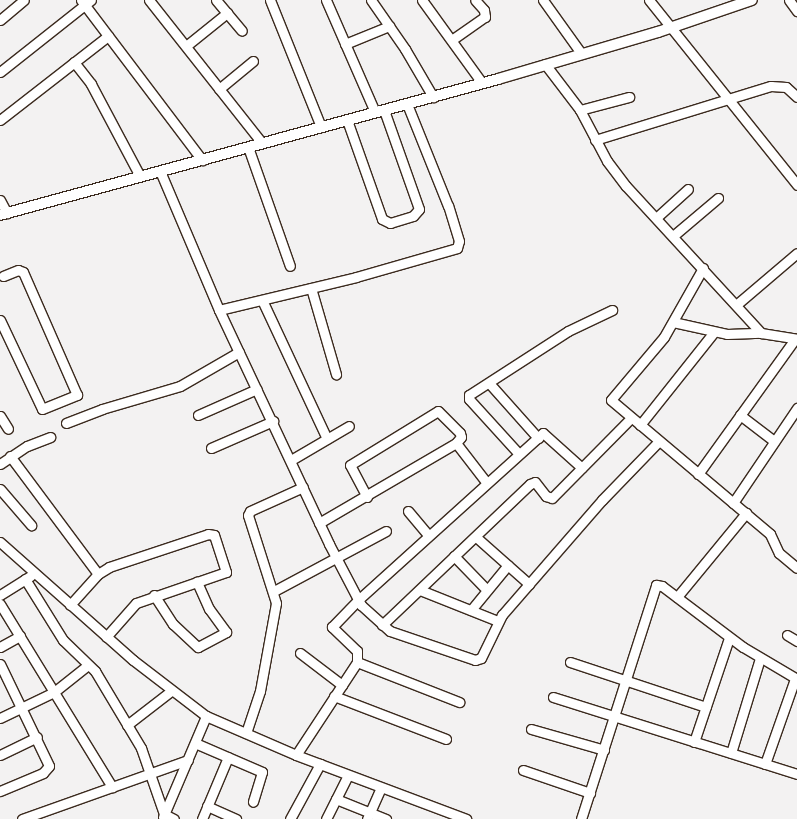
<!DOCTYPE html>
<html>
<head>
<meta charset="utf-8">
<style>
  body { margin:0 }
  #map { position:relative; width:797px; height:819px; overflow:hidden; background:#f3f2f2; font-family:Mynerve,sans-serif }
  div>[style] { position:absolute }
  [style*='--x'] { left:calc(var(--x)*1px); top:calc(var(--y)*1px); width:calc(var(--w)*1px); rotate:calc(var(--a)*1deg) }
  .roads { filter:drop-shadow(1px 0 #3b2a1e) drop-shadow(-1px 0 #3b2a1e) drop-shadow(0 1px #3b2a1e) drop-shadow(0 -1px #3b2a1e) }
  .minor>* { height:9px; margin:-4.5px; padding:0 4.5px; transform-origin:4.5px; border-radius:4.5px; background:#fff }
  .tertiary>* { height:10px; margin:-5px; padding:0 5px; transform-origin:5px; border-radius:5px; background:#fff }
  span { translate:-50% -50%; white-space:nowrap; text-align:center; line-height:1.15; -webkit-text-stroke:5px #fff; paint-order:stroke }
</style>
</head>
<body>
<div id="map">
  <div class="roads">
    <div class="minor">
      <i style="--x:81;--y:0;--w:201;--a:52.9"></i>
      <i style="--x:149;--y:0;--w:182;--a:51.7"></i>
      <i style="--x:216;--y:0;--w:40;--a:50"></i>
      <i style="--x:270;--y:0;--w:137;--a:68.1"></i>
      <i style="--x:326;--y:0;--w:122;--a:66.4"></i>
      <i style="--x:371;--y:0;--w:60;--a:55.2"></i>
      <i style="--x:405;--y:49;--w:56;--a:59.7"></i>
      <i style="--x:422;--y:0;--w:102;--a:54.1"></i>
      <i style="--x:543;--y:0;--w:65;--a:54.4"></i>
      <i style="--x:649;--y:0;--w:237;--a:51.3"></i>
      <i style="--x:789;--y:0;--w:14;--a:54"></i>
      <i style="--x:0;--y:20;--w:31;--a:-40"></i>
      <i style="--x:453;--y:39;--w:39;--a:-35"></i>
      <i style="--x:485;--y:17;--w:7;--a:-98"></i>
      <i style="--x:484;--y:10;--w:13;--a:-132"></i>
      <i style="--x:345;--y:44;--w:48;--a:-22.2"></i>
      <i style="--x:186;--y:46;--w:53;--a:-38.8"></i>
      <i style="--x:74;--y:62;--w:28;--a:52"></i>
      <i style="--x:91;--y:84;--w:104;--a:62"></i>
      <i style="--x:545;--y:64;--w:58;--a:52.7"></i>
      <i style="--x:580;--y:110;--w:58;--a:62.1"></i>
      <i style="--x:607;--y:161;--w:31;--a:53"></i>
      <i style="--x:626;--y:186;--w:200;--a:47.4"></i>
      <i style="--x:761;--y:333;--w:36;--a:9"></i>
      <i style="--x:0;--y:72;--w:116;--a:-38.4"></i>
      <i style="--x:219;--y:89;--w:44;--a:-39.5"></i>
      <i style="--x:580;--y:110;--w:51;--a:-14.9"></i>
      <i style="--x:0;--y:120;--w:137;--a:-37.9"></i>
      <i style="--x:347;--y:120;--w:105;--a:70.5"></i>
      <i style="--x:382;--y:219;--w:9;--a:27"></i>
      <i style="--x:390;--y:223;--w:24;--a:-17"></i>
      <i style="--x:413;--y:216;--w:9;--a:-49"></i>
      <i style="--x:419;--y:209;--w:105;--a:-109.5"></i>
      <i style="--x:595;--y:140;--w:184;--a:-17.1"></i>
      <i style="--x:771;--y:86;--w:15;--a:4"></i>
      <i style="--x:786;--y:87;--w:15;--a:42"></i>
      <i style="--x:248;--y:147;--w:126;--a:70.6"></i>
      <i style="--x:160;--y:171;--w:151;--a:67"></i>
      <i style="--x:219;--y:310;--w:259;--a:64.8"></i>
      <i style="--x:329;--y:544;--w:69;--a:62.3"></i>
      <i style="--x:361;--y:605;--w:39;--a:42"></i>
      <i style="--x:390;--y:631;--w:90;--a:18.8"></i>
      <i style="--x:475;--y:660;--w:6;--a:-18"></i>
      <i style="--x:481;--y:658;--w:48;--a:-64"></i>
      <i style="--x:502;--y:615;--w:152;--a:-49"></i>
      <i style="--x:602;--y:500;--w:82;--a:-46"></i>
      <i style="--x:0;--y:200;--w:15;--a:62"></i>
      <i style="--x:656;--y:218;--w:43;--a:-42.2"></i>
      <i style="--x:673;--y:236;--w:59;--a:-40.2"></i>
      <i style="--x:703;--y:268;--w:79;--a:119.5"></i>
      <i style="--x:664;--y:337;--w:82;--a:130.1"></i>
      <i style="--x:611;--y:400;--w:208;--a:40.1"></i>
      <i style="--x:770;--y:534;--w:21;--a:65"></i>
      <i style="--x:779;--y:553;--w:23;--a:40"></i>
      <i style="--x:311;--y:288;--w:90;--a:73.8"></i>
      <i style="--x:262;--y:300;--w:153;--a:64.9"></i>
      <i style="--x:736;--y:305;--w:80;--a:-40.4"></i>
      <i style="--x:219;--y:310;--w:141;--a:-13.5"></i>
      <i style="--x:356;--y:277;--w:105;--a:-16"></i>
      <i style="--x:457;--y:248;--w:7;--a:-74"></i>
      <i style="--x:459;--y:241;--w:37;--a:-107"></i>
      <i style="--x:448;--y:206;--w:110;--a:-111.9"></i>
      <i style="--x:0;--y:320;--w:98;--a:64.7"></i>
      <i style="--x:42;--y:409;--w:38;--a:-22"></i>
      <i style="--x:77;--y:395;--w:134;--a:-113.7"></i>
      <i style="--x:23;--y:272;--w:5;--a:-158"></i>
      <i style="--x:18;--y:270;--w:16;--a:158"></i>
      <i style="--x:673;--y:322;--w:55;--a:12.5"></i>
      <i style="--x:727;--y:334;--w:34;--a:-2"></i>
      <i style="--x:489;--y:383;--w:74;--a:48.3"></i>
      <i style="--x:198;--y:415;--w:64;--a:-23.8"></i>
      <i style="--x:740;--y:415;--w:43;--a:37.4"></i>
      <i style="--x:0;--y:416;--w:15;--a:58"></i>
      <i style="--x:66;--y:423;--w:39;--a:-21"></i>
      <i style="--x:102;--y:409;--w:81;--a:-16.4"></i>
      <i style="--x:180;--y:386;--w:68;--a:-30"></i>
      <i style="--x:640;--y:425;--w:119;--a:-51.5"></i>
      <i style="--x:211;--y:448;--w:68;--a:-23.5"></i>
      <i style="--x:519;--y:454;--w:74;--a:-132.3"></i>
      <i style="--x:469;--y:399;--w:4;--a:-90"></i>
      <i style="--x:469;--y:395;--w:118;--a:-32.9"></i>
      <i style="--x:568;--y:331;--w:49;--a:-25.5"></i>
      <i style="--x:10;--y:456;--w:147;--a:53.3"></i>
      <i style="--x:291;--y:460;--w:67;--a:-30.4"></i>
      <i style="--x:0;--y:464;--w:32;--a:-34"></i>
      <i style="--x:27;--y:446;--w:25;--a:-21"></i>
      <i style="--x:698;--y:474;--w:166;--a:-54.3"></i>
      <i style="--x:0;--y:489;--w:48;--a:49.3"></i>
      <i style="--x:367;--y:497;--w:36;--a:-118"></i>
      <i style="--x:350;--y:465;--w:103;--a:-31.5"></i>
      <i style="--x:438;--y:411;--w:31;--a:45"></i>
      <i style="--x:460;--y:433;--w:4;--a:76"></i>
      <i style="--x:461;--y:437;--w:8;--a:130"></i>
      <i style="--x:456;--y:443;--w:49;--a:52.4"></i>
      <i style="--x:733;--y:503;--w:115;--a:-56"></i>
      <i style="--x:408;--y:511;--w:31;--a:50"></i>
      <i style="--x:319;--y:523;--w:159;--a:-30.3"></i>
      <i style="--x:476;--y:537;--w:71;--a:41.6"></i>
      <i style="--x:0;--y:542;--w:178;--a:41.6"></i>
      <i style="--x:133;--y:660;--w:92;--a:37.5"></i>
      <i style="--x:206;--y:716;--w:98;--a:23.4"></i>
      <i style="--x:296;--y:755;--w:182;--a:20.6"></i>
      <i style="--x:454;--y:556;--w:47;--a:45.9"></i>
      <i style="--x:25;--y:579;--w:72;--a:58.1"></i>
      <i style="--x:63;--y:640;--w:45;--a:44.1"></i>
      <i style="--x:95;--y:671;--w:90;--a:59.1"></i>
      <i style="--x:141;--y:748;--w:70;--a:70.8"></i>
      <i style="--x:164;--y:814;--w:11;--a:27"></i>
      <i style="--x:420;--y:590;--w:84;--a:21.7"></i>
      <i style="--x:274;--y:591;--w:127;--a:-28.2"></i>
      <i style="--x:0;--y:595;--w:36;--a:-32"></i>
      <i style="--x:154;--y:595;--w:35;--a:57"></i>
      <i style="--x:173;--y:624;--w:34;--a:43"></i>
      <i style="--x:198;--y:647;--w:32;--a:-28"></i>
      <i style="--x:226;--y:632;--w:29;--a:-126"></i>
      <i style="--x:209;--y:609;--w:30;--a:-114"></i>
      <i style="--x:677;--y:597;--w:109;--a:-50.6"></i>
      <i style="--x:0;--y:604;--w:215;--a:58.5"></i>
      <i style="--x:70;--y:605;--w:42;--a:-47.9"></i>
      <i style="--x:98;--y:574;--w:13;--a:-32"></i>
      <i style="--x:109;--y:567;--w:104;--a:-18.4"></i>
      <i style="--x:208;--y:534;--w:6;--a:9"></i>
      <i style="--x:214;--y:535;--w:39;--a:72"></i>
      <i style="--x:226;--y:572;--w:95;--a:161"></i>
      <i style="--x:136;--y:603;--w:45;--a:131.4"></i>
      <i style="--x:471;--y:610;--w:58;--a:-50.6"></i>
      <i style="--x:382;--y:625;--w:204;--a:-43.6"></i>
      <i style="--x:530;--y:484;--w:5;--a:-22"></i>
      <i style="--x:535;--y:482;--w:18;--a:52"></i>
      <i style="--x:546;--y:496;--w:6;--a:18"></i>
      <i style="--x:552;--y:498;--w:112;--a:-45.4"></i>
      <i style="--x:787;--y:635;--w:12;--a:31"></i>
      <i style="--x:0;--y:647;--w:23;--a:-29"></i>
      <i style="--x:300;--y:653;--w:53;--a:37.3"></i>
      <i style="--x:357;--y:662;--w:110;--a:21.4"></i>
      <i style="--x:570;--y:662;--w:143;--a:18.3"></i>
      <i style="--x:0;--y:664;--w:113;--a:64.3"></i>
      <i style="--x:49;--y:766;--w:9;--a:131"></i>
      <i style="--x:43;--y:773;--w:47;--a:157.3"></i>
      <i style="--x:334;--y:696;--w:120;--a:21"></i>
      <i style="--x:553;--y:697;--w:256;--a:17.5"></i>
      <i style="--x:0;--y:718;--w:60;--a:-25.7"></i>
      <i style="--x:54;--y:692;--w:43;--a:-38.5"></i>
      <i style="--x:127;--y:725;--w:56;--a:-37.7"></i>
      <i style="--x:531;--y:729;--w:76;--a:16"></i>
      <i style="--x:246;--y:733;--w:44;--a:-71.6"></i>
      <i style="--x:260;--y:691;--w:89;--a:-79.7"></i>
      <i style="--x:276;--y:603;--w:92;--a:-107.7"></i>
      <i style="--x:248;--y:515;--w:4;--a:-63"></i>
      <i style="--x:250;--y:511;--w:58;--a:-24.4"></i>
      <i style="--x:694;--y:742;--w:110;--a:-71.4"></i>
      <i style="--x:195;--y:743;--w:73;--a:23.4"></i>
      <i style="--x:262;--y:772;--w:31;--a:107"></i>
      <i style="--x:731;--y:753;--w:99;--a:-73"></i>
      <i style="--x:0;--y:755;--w:41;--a:-25.9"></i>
      <i style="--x:296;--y:755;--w:111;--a:-56.7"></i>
      <i style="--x:357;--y:662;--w:11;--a:-90"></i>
      <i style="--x:357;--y:651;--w:35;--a:-136"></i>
      <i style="--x:332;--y:627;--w:37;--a:-46"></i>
      <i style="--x:358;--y:600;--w:249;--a:-42.1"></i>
      <i style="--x:543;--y:433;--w:52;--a:41.9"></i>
      <i style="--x:765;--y:764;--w:90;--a:-70.6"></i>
      <i style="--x:523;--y:770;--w:71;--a:18.9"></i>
      <i style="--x:336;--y:799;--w:54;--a:21.8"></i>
      <i style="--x:207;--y:806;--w:32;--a:24"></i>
      <i style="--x:163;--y:817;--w:110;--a:-66.9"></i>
      <i style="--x:22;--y:819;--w:176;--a:-19.6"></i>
      <i style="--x:202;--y:819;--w:67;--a:-67.2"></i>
      <i style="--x:290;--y:819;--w:63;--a:-61.4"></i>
      <i style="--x:326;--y:819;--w:49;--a:-63.4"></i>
      <i style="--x:367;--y:819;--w:34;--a:-66"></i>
      <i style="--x:581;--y:819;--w:246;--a:-72.2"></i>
      <i style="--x:656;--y:585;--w:6;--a:9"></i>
      <i style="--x:662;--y:586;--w:101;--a:37"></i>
      <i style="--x:743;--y:647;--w:63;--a:30.7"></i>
    </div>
    <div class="tertiary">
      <i style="--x:0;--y:215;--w:516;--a:-15.27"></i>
      <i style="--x:498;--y:79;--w:167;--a:-16.4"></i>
      <i style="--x:658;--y:32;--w:99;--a:-18.8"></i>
    </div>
  </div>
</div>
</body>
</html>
